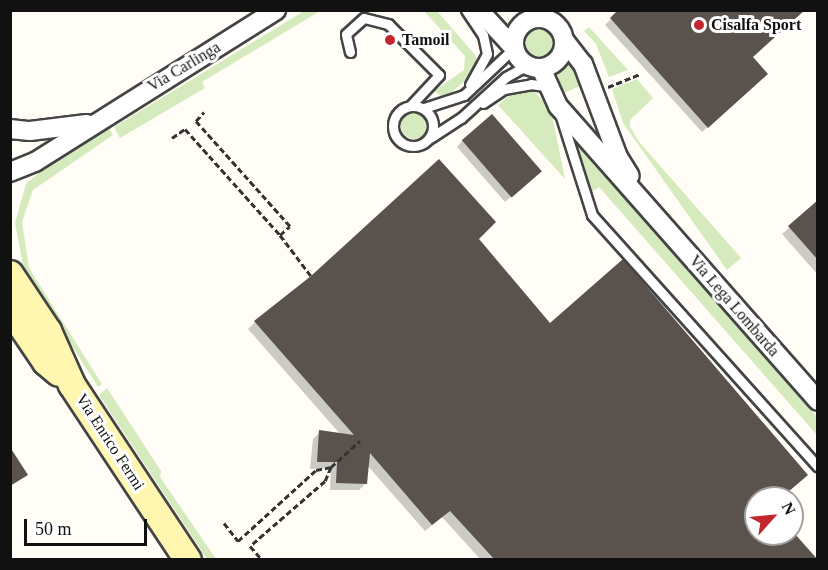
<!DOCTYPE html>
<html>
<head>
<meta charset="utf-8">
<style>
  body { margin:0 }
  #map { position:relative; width:828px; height:570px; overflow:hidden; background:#fffdf5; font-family:"Times New Roman",serif }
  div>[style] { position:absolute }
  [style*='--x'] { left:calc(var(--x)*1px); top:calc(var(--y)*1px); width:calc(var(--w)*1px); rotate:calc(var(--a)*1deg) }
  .green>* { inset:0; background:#d5ebbd }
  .round { border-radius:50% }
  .shadow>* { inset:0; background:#0003 }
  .building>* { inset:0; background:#5a524d; transform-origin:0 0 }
  .path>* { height:3px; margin-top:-1.5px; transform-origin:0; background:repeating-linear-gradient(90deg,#333 0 6px,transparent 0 9px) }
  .roads { filter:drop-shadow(2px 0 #444) drop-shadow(-2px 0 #444) drop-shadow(0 2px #444) drop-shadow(0 -2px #444) }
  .lane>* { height:9px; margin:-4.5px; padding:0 4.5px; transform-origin:4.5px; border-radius:4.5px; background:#fff }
  .lane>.ring { margin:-4.5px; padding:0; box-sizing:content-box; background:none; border:9px solid #fff; border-radius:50% }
  .street>* { height:18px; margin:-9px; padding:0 9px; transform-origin:9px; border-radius:9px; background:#fff }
  .street>.ring { margin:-9px; padding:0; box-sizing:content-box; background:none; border:18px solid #fff; border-radius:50% }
  .secondary>* { height:26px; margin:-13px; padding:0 13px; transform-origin:13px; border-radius:13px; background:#fff6b0 }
  .dots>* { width:16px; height:16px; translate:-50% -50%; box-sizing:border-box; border:3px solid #fff; border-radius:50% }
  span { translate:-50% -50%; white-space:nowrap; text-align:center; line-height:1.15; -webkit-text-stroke:6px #fff; paint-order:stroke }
  .poi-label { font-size:16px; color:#111; font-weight:700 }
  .left { translate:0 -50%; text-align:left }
  .street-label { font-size:16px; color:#111 }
  .frame { position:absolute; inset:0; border:12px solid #111; pointer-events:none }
  .north { position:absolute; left:744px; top:486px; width:60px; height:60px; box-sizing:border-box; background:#fff; border:2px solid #a0a0a0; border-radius:50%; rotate:63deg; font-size:16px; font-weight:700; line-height:24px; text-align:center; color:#111 }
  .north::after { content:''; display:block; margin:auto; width:21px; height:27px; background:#c4262e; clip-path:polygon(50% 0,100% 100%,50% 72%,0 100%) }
  .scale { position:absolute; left:24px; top:519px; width:123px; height:27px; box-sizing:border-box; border:3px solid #111; border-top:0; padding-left:8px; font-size:18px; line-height:21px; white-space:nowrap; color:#111; -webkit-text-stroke:4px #fff; paint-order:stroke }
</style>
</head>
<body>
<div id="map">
  <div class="green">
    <i style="clip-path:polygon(304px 11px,320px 11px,202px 82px,205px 88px,120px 138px,114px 127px)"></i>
    <i style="clip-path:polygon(424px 11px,437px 11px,476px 56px,477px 70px,452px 92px,441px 96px,434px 91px,464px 70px,465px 56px)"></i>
    <i class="round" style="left:520px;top:24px;width:38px;height:38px"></i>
    <i style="clip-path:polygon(589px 27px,628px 70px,609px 77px,596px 44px,584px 31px)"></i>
    <i style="clip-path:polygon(573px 61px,585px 84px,564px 93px,556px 71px,560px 65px)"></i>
    <i style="clip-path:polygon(637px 79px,653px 98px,630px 120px,630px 127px,640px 143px,741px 258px,727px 270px,623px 123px,612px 89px)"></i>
    <i style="clip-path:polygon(524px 88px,533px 90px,551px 110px,565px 179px,498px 105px,515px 91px)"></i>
    <i class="round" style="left:401px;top:111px;width:28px;height:28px"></i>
    <i style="clip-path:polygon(108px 126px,113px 135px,33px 190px,22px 222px,29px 268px,102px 384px,98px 387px,24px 270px,15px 223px,26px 184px,45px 167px)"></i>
    <i style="clip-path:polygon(575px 140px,817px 417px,817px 435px,599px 187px,591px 192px)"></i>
    <i style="clip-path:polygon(107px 388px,161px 471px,160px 477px,216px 559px,207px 559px,99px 395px)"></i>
  </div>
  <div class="shadow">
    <i style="clip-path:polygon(620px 10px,751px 57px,761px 79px,702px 132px,605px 25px)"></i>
    <i style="clip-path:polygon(462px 141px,535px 176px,505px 202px,457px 147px)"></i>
    <i style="clip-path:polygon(818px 202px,818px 275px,782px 234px)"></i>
    <i style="clip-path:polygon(477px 239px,550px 325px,780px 498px,756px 498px,756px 534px,792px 533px,815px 560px,481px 560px,442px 517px,425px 531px,367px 465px,366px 483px,359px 490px,330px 490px,331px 468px,310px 469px,313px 439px,320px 432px,341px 435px,248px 329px,255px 322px)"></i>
  </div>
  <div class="building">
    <i style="clip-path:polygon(618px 10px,805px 10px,753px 57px,768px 74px,708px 128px,610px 18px)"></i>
    <i style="left:492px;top:114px;width:76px;height:40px;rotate:49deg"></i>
    <i style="clip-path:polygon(439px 159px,496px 222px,479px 239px,550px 323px,623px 259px,808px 475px,781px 498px,756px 498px,756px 534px,795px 534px,818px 560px,495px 560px,450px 511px,432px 525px,370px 453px,367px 484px,336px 483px,337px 462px,317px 462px,319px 430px,354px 435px,254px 321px,311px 276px)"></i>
    <i style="clip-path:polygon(818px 200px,818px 260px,788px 226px)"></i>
    <i style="clip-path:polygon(10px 447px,28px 475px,10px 486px)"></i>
  </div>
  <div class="path">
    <i style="--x:608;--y:87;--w:35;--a:-22"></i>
    <i style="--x:172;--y:138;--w:16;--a:-35"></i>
    <i style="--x:185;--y:129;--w:142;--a:48.1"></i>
    <i style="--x:280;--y:235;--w:13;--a:-42"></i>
    <i style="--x:290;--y:226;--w:141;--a:-131.8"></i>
    <i style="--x:196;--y:121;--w:12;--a:-48"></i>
    <i style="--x:280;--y:235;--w:51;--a:52.9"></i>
    <i style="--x:331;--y:467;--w:39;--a:-42"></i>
    <i style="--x:224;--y:523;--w:23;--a:52"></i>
    <i style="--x:238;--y:541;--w:105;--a:-42.3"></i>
    <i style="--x:316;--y:470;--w:15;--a:-11"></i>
    <i style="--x:331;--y:467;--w:15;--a:113"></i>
    <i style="--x:325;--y:481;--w:99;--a:139.1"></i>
    <i style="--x:250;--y:546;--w:18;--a:49"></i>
  </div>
  <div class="roads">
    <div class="lane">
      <i style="--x:466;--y:10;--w:30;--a:56"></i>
      <i style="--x:483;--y:35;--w:19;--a:78"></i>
      <i style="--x:487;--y:54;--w:35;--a:119"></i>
      <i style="--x:350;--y:52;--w:18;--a:-103"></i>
      <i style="--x:346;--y:34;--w:24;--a:-42"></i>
      <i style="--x:364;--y:18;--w:25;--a:14"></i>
      <i style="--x:388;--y:24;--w:72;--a:45"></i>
      <i style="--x:439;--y:75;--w:41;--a:133"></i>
      <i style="--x:483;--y:103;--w:25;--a:-34"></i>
      <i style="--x:504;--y:89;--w:27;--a:-10"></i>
      <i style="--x:531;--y:84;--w:18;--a:9"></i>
      <i class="ring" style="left:393px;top:106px;width:31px;height:31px"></i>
      <i style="--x:424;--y:108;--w:42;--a:-18"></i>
      <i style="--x:464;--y:95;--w:69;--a:-43.2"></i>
      <i style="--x:561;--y:117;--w:103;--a:72.4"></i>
      <i style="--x:592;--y:215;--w:338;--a:48.1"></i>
      <i style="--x:430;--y:138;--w:37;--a:-33"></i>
      <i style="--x:461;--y:118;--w:61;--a:-42.3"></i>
      <i style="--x:506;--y:77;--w:25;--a:-29"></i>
    </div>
    <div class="street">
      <i style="--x:479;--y:10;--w:52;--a:47.4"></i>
      <i class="ring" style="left:514px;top:18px;width:32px;height:32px"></i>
      <i style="--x:564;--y:40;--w:31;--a:52"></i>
      <i style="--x:583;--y:64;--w:99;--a:69.4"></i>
      <i style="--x:618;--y:157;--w:22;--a:58"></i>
      <i style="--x:541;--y:68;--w:42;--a:65.9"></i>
      <i style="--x:558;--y:106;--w:393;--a:48.6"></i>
      <i style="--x:10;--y:129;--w:20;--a:6"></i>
      <i style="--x:30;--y:131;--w:57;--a:-7"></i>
      <i style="--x:10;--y:172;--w:27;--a:-22"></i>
      <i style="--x:35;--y:162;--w:285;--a:-32.2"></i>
    </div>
    <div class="secondary">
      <i style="--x:10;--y:274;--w:69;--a:56.3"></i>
      <i style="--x:48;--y:331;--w:59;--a:66"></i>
      <i style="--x:72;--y:385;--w:210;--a:56.5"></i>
      <i style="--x:10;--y:309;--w:64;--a:55.8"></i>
      <i style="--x:46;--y:362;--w:17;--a:40"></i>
    </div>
  </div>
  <div class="dots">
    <i style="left:699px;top:25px;background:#c4262e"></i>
    <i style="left:390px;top:40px;background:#c4262e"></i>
  </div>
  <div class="poi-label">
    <span class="left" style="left:711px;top:25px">Cisalfa Sport</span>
    <span class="left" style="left:402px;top:40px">Tamoil</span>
  </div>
  <div class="street-label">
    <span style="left:184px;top:67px;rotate:-31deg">Via Carlinga</span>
    <span style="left:734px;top:306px;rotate:49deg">Via Lega Lombarda</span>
    <span style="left:110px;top:442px;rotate:57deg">Via Enrico Fermi</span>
  </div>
  <div class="frame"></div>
  <div class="north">N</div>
  <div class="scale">50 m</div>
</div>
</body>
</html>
